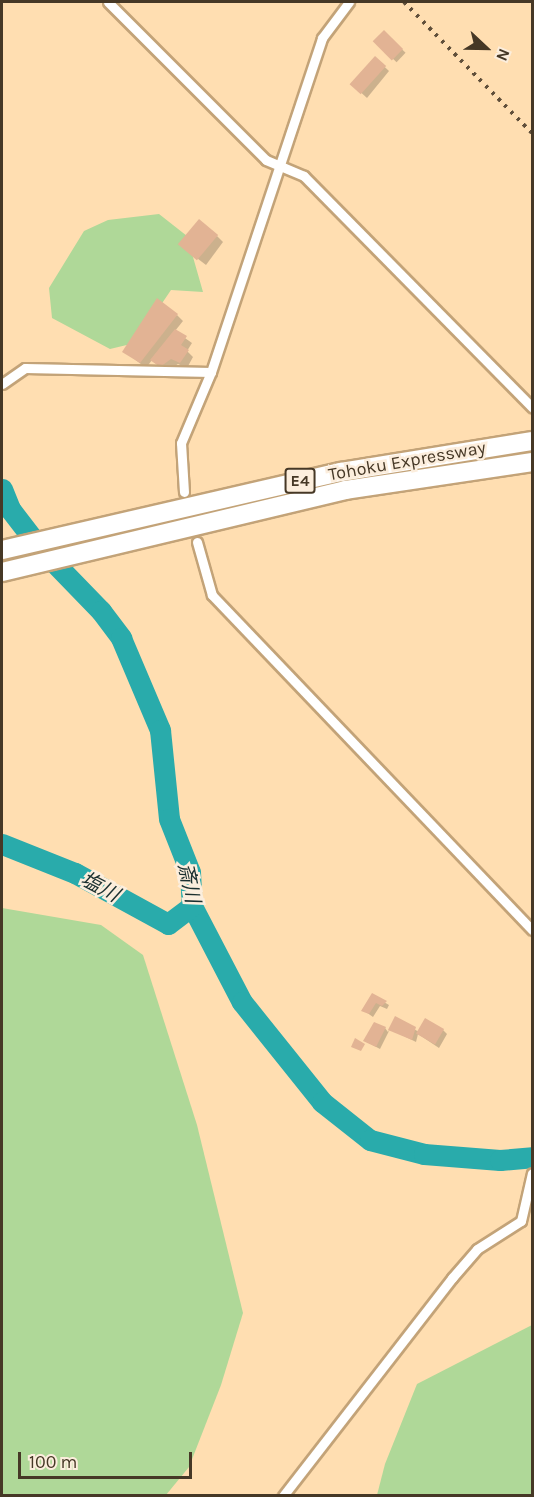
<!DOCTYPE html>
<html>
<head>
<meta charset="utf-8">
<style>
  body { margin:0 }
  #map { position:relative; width:534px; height:1497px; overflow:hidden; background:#ffdeb1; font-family:Karla,"Noto Sans JP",sans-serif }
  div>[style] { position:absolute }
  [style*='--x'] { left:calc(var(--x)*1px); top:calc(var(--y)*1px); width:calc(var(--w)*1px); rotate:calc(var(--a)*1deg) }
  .green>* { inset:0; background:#afd898 }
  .shadow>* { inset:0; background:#0003; transform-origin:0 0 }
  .river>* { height:21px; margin:-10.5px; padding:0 10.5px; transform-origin:10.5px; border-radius:10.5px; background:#29abab }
  .building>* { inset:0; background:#e2b394; transform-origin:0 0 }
  .roads { filter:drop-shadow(2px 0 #c3a378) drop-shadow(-2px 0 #c3a378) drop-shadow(0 2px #c3a378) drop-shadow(0 -2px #c3a378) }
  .minor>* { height:9px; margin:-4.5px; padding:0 4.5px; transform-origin:4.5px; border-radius:4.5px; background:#fff }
  .motorway>* { height:18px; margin:-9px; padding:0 9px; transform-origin:9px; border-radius:9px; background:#fff }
  .rail>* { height:4px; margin-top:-2px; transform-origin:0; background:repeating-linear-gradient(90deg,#604f3a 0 3px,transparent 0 9px) }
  span { translate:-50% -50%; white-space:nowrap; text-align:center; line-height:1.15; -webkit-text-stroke:5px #fceedd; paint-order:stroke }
  .shield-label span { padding:2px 4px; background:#fceedd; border:2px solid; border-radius:4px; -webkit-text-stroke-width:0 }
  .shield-label { font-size:16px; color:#463826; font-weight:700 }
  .street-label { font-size:18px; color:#463826 }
  .water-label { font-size:20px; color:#1b3030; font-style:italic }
  .frame { position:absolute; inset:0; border:3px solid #463826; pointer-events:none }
  .north { position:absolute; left:456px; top:18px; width:60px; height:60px; -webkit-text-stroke:4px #fceedd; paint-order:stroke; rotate:112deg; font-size:16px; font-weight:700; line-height:24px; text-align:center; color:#463826 }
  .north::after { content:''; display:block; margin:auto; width:21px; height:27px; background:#463826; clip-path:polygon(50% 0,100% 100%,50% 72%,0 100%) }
  .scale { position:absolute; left:18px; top:1452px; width:174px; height:27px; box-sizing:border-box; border:3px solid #463826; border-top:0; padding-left:8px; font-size:18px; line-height:21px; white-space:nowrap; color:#463826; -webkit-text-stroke:4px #fceedd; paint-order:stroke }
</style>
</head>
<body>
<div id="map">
  <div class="green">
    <i style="clip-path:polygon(159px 214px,187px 236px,203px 292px,171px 290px,135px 343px,110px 349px,52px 318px,49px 288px,84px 231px,108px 220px)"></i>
    <i style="clip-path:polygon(2px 908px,101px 925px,143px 955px,197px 1125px,243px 1313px,221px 1385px,189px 1467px,166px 1495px,2px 1495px)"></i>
    <i style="clip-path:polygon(532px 1325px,532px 1495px,377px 1495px,385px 1464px,417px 1384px)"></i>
  </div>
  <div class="shadow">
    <i style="left:384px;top:32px;width:30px;height:13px;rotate:44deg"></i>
    <i style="clip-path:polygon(375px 58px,389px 71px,367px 98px,356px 88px)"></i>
    <i style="clip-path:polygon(217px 236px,223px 242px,206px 265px,185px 249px)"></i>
    <i style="clip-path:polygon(177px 315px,183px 321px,175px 331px,192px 343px,187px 351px,193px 357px,187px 368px,178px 364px,166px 372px,152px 360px,146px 368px,124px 351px)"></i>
    <i style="clip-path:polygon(372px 995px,389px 1005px,387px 1009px,380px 1006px,373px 1017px,363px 1010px)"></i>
    <i style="clip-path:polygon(395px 1018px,419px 1032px,443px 1030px,447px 1034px,439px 1048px,418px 1034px,416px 1042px,390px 1029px,380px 1049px,365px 1041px,385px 1028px,388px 1032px)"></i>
  </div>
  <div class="river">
    <i style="--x:2;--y:489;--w:22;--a:68"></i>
    <i style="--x:10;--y:509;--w:49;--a:52.4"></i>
    <i style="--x:40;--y:548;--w:88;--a:45.9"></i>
    <i style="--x:101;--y:611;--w:34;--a:53"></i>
    <i style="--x:121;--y:638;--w:100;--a:67"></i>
    <i style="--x:160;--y:730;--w:89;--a:84.2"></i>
    <i style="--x:169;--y:819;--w:57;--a:68.4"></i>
    <i style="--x:190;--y:872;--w:34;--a:87"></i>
    <i style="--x:192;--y:906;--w:108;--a:62.5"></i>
    <i style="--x:242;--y:1002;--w:128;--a:51.3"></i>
    <i style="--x:322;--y:1102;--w:61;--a:38.4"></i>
    <i style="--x:370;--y:1140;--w:56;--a:14.5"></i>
    <i style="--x:424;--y:1154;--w:76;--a:4.5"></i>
    <i style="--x:500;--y:1160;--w:32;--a:-5"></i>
    <i style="--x:2;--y:844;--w:79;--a:21.7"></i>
    <i style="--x:75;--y:873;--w:106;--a:28.7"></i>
    <i style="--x:168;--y:924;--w:30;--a:-37"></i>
  </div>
  <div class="building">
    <i style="left:384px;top:30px;width:27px;height:16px;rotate:45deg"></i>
    <i style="left:375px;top:56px;width:15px;height:38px;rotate:42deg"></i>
    <i style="left:199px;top:219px;width:25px;height:33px;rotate:40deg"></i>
    <i style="clip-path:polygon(157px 298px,178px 314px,140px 363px,122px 352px)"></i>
    <i style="clip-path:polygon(175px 329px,187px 336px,181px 345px,189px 350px,180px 363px,171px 359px,160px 367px,150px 360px)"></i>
    <i style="clip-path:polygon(372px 993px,387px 1001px,382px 1006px,376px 1003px,369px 1014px,361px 1011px)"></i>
    <i style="clip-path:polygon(395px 1016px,416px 1027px,412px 1040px,388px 1030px)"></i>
    <i style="left:425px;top:1018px;width:22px;height:18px;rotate:30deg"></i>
    <i style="clip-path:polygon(374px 1022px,386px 1027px,376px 1047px,363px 1041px)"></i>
    <i style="clip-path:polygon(355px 1038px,365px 1044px,361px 1051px,351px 1047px)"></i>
  </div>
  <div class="roads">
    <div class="minor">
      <i style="--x:108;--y:2;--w:223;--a:45"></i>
      <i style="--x:266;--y:160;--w:41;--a:22.8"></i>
      <i style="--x:304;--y:176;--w:325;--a:45.4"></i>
      <i style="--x:2;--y:384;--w:28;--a:-35"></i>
      <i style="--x:25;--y:368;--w:186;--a:1.2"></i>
      <i style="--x:184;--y:492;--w:49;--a:-93.5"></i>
      <i style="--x:181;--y:443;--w:77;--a:-67.1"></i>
      <i style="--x:211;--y:372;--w:352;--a:-71.6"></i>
      <i style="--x:322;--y:38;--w:45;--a:-53.1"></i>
      <i style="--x:197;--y:542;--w:55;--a:74.2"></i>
      <i style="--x:212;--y:595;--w:463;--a:46.3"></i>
      <i style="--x:283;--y:1496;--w:276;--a:-52.2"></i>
      <i style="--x:452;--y:1278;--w:38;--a:-49"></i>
      <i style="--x:477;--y:1249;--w:52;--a:-32.5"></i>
      <i style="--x:521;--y:1221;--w:49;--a:-77.1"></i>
    </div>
    <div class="motorway">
      <i style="--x:2;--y:550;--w:348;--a:-13"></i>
      <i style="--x:341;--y:472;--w:193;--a:-9.2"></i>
      <i style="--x:2;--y:572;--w:353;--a:-13.4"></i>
      <i style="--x:345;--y:490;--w:189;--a:-8.5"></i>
    </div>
  </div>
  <div class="rail">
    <i style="--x:404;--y:2;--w:183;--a:45.7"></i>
  </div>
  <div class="shield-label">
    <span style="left:300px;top:481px">E4</span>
  </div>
  <div class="street-label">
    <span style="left:407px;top:461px;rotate:-10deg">Tohoku Expressway</span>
  </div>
  <div class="water-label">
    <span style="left:189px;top:883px;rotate:78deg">斎川</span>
    <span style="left:100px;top:887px;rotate:28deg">塩川</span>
  </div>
  <div class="frame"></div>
  <div class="north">N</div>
  <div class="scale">100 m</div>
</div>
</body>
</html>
